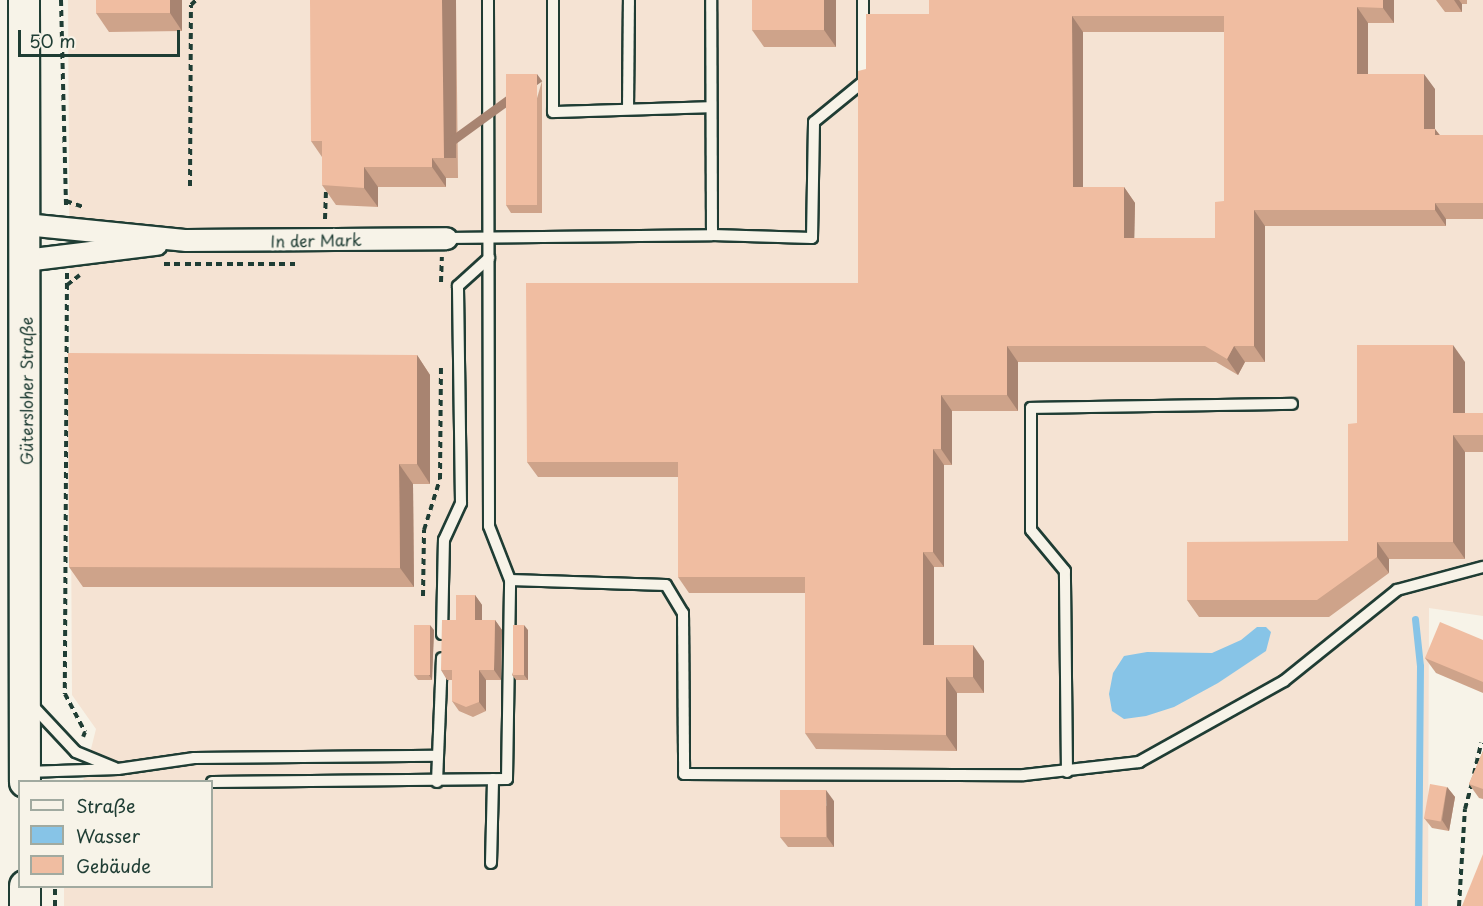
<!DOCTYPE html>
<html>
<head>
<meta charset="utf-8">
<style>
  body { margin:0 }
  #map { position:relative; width:1483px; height:906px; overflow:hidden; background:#f7f3e8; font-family:"Playpen Sans",sans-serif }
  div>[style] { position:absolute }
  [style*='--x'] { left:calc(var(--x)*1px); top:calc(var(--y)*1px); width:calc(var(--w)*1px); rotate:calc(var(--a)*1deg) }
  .built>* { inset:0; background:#f5e3d3 }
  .water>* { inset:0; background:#87c4e7 }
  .stream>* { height:7px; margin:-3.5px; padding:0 3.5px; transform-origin:3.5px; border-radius:3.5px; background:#87c4e7 }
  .path>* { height:4px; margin-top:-2px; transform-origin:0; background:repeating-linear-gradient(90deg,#1f3d34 0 6px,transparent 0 10.5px) }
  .roads { filter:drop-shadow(2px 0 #1f3d34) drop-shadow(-2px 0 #1f3d34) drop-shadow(0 2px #1f3d34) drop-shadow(0 -2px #1f3d34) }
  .lane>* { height:10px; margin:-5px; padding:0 5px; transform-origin:5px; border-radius:5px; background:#f7f3e8 }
  .street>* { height:21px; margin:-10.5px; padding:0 10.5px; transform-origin:10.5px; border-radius:10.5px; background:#f7f3e8 }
  .secondary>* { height:30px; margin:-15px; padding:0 15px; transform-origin:15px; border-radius:15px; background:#f7f3e8 }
  .wall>* { inset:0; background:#cea38a }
  .shaded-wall>* { inset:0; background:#a88471; transform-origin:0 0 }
  .building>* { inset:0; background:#f0bda1; transform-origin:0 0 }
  span { translate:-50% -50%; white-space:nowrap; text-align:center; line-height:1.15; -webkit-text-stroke:5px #f7f3e8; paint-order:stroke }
  .street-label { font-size:16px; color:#1f3d34 }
  .legend { position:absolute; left:18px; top:780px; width:195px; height:108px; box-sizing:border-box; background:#f7f3e8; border:2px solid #a1aaa0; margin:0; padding:8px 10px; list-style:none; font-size:18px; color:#1f3d34 }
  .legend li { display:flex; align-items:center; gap:12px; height:30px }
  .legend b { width:30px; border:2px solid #a1aaa0 }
  .scale { position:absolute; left:18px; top:30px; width:162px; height:27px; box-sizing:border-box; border:3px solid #1f3d34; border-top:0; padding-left:8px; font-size:18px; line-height:21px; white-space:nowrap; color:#1f3d34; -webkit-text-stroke:4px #f7f3e8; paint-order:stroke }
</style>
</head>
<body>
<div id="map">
  <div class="built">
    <i style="clip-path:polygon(68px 0,1483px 0,1483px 616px,1429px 608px,1428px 906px,64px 906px,64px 887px,212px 886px,212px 782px,83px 781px,96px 729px,72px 695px)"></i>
  </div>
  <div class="water">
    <i style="clip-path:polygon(1257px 627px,1266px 627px,1271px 632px,1266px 651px,1218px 683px,1174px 707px,1146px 716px,1124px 719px,1112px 711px,1109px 694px,1113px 673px,1124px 656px,1147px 652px,1212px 653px,1241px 640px)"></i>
  </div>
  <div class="stream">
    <i style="--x:1415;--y:619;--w:47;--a:83.9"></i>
    <i style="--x:1420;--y:666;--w:240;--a:90.5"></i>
  </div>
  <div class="path">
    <i style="--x:61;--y:0;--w:209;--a:88.6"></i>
    <i style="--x:190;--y:186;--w:181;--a:-89.7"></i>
    <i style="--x:191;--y:5;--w:7;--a:-45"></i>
    <i style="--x:66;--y:201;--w:18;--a:19"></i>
    <i style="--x:325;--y:219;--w:32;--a:-88"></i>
    <i style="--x:164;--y:264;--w:131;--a:0"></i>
    <i style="--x:67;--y:273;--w:421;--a:90.3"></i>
    <i style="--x:65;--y:694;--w:43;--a:62.2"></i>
    <i style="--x:85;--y:732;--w:5;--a:112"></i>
    <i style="--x:441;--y:282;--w:25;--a:-88"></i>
    <i style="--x:67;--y:285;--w:16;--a:-38"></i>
    <i style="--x:423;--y:596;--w:66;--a:-89.1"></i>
    <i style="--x:424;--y:530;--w:53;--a:-72.6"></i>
    <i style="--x:440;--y:479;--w:111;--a:-89.5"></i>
    <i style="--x:1474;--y:774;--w:32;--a:-77"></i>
    <i style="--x:55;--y:906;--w:20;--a:-90"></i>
    <i style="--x:1459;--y:906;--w:97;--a:-86.5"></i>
    <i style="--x:1465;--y:809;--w:28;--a:-75"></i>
  </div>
  <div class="roads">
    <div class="lane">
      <i style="--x:553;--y:0;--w:112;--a:90"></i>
      <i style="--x:553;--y:112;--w:158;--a:-1.8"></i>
      <i style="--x:628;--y:109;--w:109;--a:-89.5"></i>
      <i style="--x:712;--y:235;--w:100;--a:1.7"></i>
      <i style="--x:812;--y:238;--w:116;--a:-89"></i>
      <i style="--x:814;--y:122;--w:63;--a:-39.2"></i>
      <i style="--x:863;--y:82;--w:82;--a:-90"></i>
      <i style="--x:446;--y:238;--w:266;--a:-0.6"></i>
      <i style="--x:712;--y:235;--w:235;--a:-90.2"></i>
      <i style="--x:510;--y:580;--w:156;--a:1.8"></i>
      <i style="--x:666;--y:585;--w:33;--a:59"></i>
      <i style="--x:683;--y:613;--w:161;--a:89.6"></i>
      <i style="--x:684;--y:774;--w:340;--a:0.2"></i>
      <i style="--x:1024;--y:775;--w:116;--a:-6.4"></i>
      <i style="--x:1139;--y:762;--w:166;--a:-29.2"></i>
      <i style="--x:1284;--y:681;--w:145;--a:-38.8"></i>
      <i style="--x:1397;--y:590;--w:89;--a:-15"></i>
      <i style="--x:442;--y:634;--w:94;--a:-88.8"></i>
      <i style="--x:444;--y:540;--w:41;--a:-65.3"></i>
      <i style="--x:461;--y:503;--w:217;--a:-90.8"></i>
      <i style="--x:458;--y:286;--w:42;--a:-42.1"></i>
      <i style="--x:32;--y:705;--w:64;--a:46.9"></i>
      <i style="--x:76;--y:752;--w:42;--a:22.3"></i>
      <i style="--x:26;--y:772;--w:92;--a:-1.9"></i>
      <i style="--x:118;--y:769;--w:77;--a:-8.2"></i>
      <i style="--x:194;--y:758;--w:244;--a:-0.5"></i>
      <i style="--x:1067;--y:772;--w:201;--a:-90.6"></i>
      <i style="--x:1065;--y:571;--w:53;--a:-129.7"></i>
      <i style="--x:1031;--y:530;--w:122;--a:-90"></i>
      <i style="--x:1031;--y:408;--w:261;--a:-0.9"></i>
      <i style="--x:212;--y:782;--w:295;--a:-0.6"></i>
      <i style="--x:507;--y:779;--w:199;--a:-89.1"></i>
      <i style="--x:510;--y:580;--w:58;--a:-111.3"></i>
      <i style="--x:489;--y:526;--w:526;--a:-90.11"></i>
      <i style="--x:437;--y:782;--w:124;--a:-87.7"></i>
      <i style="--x:491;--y:863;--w:84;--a:-88.6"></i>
    </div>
    <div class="street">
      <i style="--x:25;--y:224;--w:162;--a:5.7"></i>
      <i style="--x:186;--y:240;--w:260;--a:-0.4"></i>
      <i style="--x:25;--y:260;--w:132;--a:-7"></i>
    </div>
    <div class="secondary">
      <i style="--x:24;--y:0;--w:782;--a:89.93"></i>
      <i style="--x:25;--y:906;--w:20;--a:-90"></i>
    </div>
  </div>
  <div class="wall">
    <i style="clip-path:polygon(182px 0,182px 31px,109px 32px,96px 13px)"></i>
    <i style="clip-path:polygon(456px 0,458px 178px,446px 178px,446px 187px,378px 187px,378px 207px,336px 205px,322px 185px,322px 157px,311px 141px)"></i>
    <i style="clip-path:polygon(836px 0,836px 47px,764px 47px,752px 30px)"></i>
    <i style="clip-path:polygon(evenodd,929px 0,1394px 0,1394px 23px,1368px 23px,1368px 74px,1435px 89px,1435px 129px,1440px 135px,1483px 135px,1483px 219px,1446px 219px,1446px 226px,1265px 226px,1265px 362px,1245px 362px,1238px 375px,1216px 362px,1018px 362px,1018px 411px,952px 411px,952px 465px,944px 465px,944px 567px,934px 567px,934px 645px,984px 661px,984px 693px,957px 693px,957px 751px,816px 749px,805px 733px,805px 593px,689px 593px,678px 577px,678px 477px,538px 477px,527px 462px,858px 283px,866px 69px,929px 14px,929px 0,1083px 32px,1224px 32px,1224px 201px,1215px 238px,1134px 238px,1135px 203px,1124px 187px,1083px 187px,1083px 32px)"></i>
    <i style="clip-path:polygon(1436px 0,1467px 0,1467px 4px,1462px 4px,1462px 12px,1445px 12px)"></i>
    <i style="clip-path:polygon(542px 81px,542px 213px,511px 213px,506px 205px)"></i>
    <i style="clip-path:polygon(417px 355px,430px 375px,430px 484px,413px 484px,414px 587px,83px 587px,69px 567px)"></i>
    <i style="clip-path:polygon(1465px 362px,1465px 413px,1483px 413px,1483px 452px,1465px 452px,1465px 559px,1389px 559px,1389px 573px,1329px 617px,1199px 617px,1187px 600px,1348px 541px,1357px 423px)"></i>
    <i style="clip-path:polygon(475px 595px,482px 605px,482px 620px,495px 620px,502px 630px,501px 680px,486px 680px,486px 711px,473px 717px,459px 711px,452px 701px,452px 680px,447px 680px,441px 670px)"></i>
    <i style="clip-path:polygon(434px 630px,432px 680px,418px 680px,414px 675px)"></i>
    <i style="clip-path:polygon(528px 630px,528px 680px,516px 680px,512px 675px)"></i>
    <i style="clip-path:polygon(1483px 640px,1483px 693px,1436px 673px,1425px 658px)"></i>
    <i style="clip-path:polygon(1483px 751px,1483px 799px,1479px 798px,1469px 784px)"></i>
    <i style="clip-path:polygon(1447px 787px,1455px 797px,1449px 831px,1432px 828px,1424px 818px)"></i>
    <i style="clip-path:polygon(834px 801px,834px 847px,788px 847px,780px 837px)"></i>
  </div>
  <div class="shaded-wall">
    <i style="clip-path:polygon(170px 0,182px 0,182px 31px,170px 13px)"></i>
    <i style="left:442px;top:0;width:14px;height:158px"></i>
    <i style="clip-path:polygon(824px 0,836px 0,836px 47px,824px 30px)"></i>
    <i style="clip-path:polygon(1383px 0,1394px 0,1394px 23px,1383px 8px)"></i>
    <i style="clip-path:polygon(1454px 0,1459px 0,1462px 4px,1462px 12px)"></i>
    <i style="clip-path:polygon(1357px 7px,1368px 23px,1368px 89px,1357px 74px)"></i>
    <i style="clip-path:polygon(1072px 16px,1083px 32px,1083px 203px,1073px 187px)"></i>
    <i style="left:537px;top:74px;width:9px;height:131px;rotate:54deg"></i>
    <i style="clip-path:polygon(1424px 74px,1435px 89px,1435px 129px,1446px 144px,1424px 129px)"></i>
    <i style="clip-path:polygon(432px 158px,446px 178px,446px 187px,432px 167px)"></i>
    <i style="clip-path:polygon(364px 167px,378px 187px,378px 207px,364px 188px)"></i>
    <i style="clip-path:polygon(1124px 187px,1135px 203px,1134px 254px,1124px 238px)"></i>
    <i style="clip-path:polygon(1435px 203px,1446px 219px,1446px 226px,1435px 210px)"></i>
    <i style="clip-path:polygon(1254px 210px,1265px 226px,1265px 362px,1254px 346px)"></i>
    <i style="clip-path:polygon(1453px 345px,1465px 362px,1465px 430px,1453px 413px)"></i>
    <i style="clip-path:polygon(1007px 346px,1018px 362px,1018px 411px,1007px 395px)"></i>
    <i style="clip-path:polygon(1234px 346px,1245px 362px,1238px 375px,1227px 359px)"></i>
    <i style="clip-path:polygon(417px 355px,430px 375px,430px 484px,417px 464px)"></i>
    <i style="clip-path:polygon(941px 395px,952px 411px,952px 465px,941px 449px)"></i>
    <i style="clip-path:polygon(1453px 435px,1465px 452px,1465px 559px,1453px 542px)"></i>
    <i style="clip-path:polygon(933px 449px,944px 465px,944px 567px,933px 552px)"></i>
    <i style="clip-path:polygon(399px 464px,413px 484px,414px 587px,400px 568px)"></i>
    <i style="clip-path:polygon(1377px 542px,1389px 559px,1389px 573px,1377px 557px)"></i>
    <i style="clip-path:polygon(923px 552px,934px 567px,934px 661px,923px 645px)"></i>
    <i style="clip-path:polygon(475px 595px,482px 605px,482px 630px,475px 620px)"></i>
    <i style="clip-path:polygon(495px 620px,502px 630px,501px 680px,494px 670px)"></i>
    <i style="clip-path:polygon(430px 625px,434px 630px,432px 680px,429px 675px)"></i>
    <i style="clip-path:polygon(524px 625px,528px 630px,528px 680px,524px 675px)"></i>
    <i style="clip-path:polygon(973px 645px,984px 661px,984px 693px,973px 677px)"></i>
    <i style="clip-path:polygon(479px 670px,486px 680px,486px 711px,479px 702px)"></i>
    <i style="clip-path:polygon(946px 677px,957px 693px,957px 751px,946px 735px)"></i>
    <i style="clip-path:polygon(1447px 787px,1455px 797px,1449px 831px,1442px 820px)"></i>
    <i style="clip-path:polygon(826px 790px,834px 801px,834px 847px,827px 837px)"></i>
  </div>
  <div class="building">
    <i style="left:96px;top:0;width:74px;height:13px"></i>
    <i style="clip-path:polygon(310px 0,442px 0,444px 158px,432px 158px,432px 167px,364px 167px,364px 188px,322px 185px,322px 141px,311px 141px)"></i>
    <i style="left:752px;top:0;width:72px;height:30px"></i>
    <i style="clip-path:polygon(evenodd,929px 0,1383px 0,1383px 8px,1357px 7px,1357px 74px,1424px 74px,1424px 129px,1435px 129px,1435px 135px,1483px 135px,1483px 203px,1435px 203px,1435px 210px,1254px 210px,1254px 346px,1234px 346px,1227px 359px,1205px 346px,1007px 346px,1007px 395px,941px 395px,941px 449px,933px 449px,933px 552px,923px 552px,923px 645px,973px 645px,973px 677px,946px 677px,946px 735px,805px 733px,805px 577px,678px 577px,678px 462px,527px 462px,526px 283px,858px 283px,858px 71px,866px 69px,866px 14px,929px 14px,929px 0,1072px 16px,1224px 16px,1224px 201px,1215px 202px,1215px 238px,1124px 238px,1124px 187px,1073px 187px,1072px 16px)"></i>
    <i style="left:506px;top:74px;width:31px;height:131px"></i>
    <i style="clip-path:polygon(1357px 345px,1453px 345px,1453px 413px,1483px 413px,1483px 435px,1453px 435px,1453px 542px,1377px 542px,1377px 557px,1317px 600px,1187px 600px,1187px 542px,1348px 541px,1348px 424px,1357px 423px)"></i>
    <i style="clip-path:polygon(68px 353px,417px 355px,417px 464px,399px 464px,400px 568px,69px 567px)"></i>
    <i style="clip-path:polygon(456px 595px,475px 595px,475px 620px,495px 620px,494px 670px,479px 670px,479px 702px,466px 707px,452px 701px,452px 670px,441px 670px,442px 620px,456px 620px)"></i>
    <i style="clip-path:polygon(1440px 622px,1483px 640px,1483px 682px,1425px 658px)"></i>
    <i style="left:414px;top:625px;width:16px;height:50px"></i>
    <i style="left:513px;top:625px;width:11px;height:50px"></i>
    <i style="clip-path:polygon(1483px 751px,1483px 789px,1469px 784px)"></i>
    <i style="left:1430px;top:784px;width:17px;height:35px;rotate:10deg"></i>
    <i style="left:780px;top:790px;width:46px;height:47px"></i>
    <i style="clip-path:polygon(1483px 854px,1483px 906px,1462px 906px)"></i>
  </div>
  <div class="street-label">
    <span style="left:316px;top:240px;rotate:-1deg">In der Mark</span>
    <span style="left:26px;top:391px;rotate:-90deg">Gütersloher Straße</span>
  </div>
  <ul class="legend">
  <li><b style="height:8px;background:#f7f3e8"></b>Straße</li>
  <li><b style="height:16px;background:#87c4e7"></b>Wasser</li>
  <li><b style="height:16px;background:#f0bda1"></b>Gebäude</li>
  </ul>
  <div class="scale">50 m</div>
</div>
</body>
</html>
